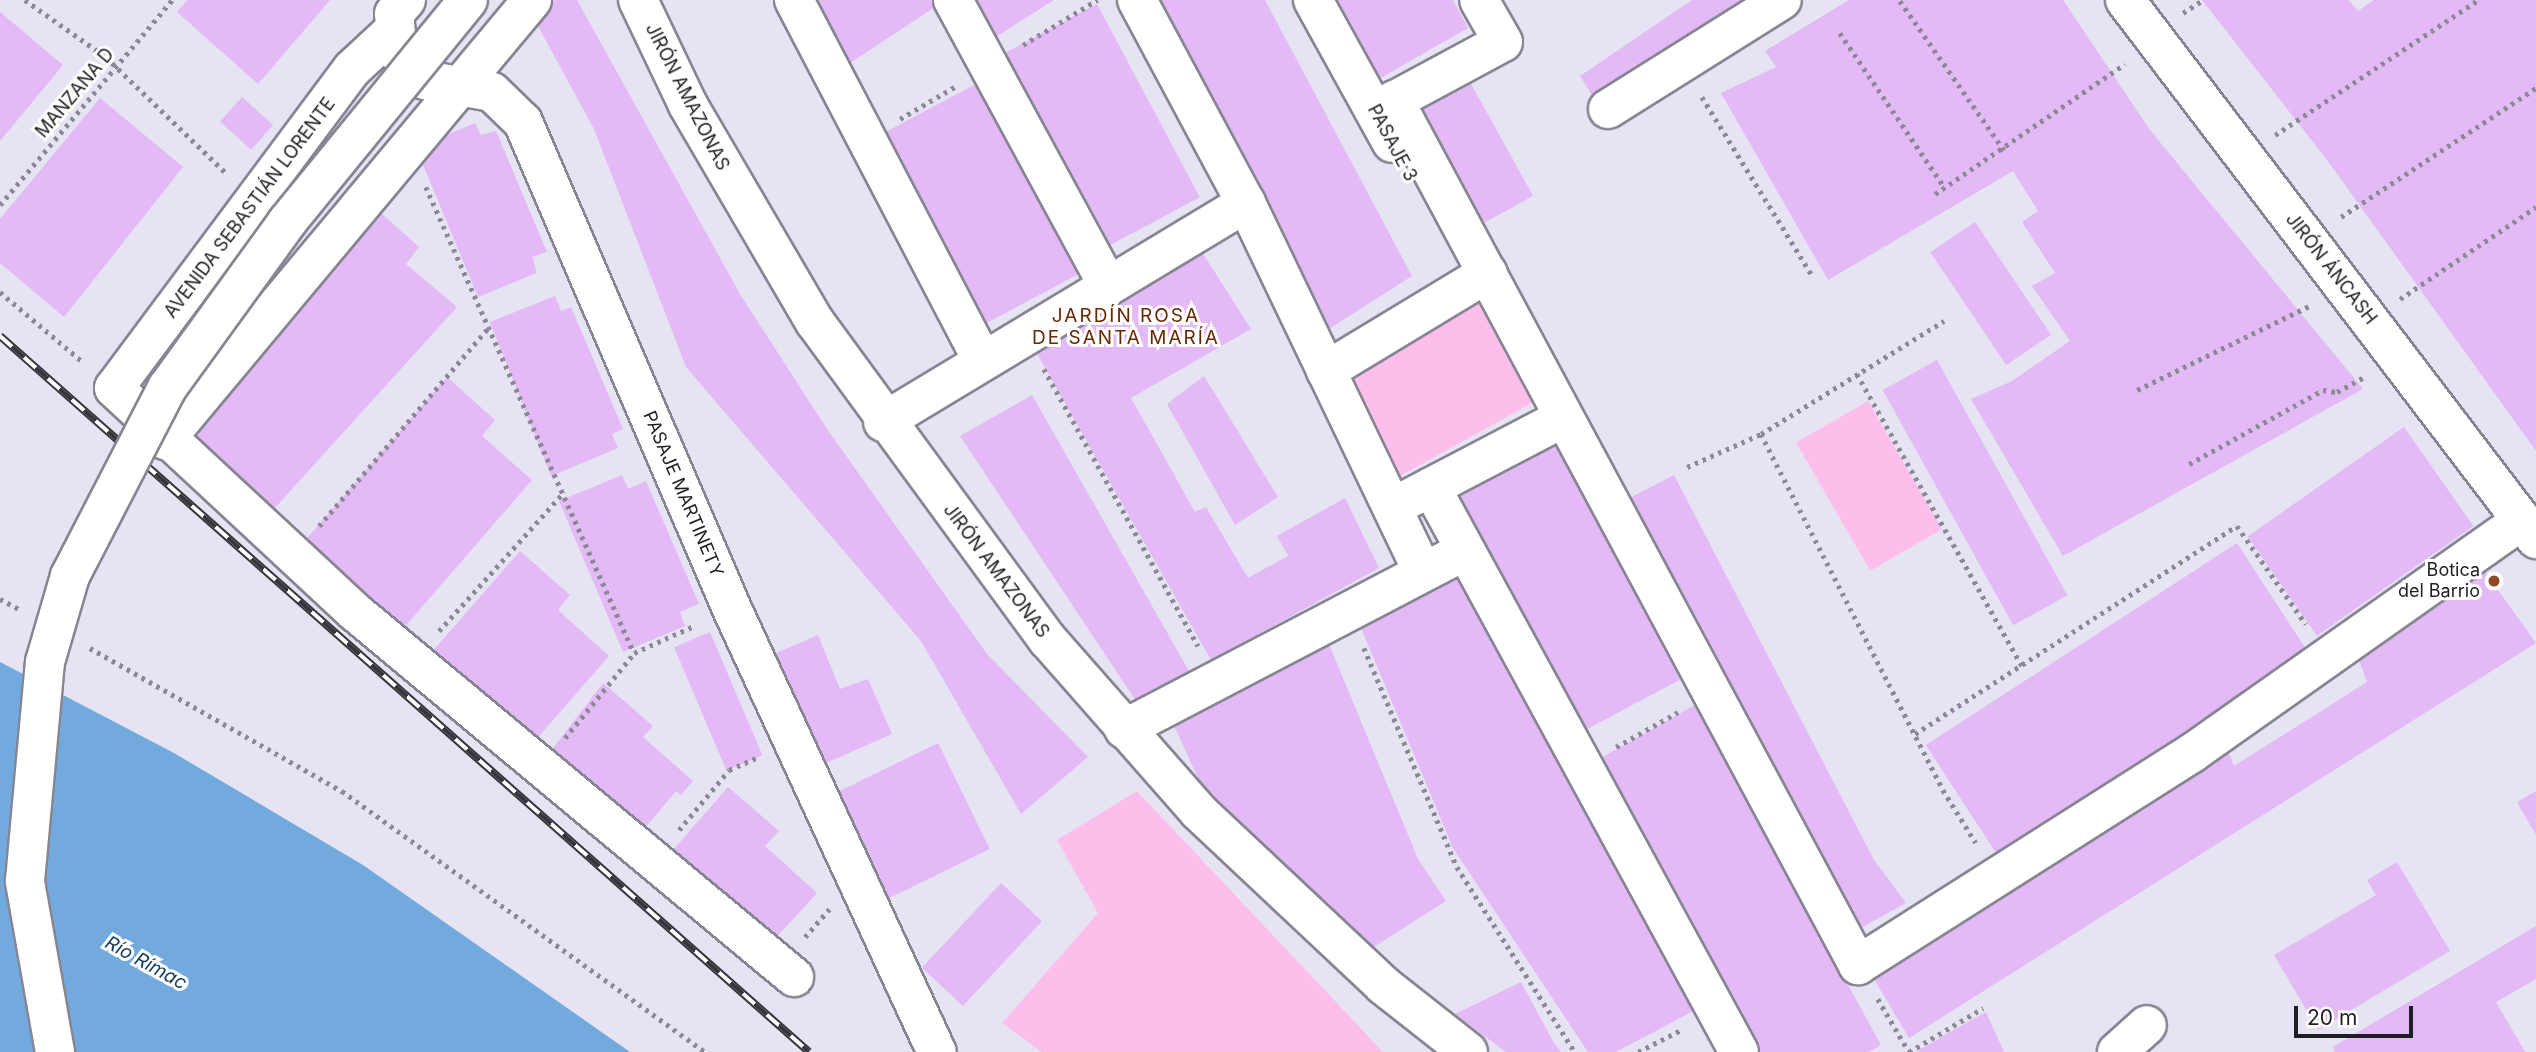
<!DOCTYPE html>
<html>
<head>
<meta charset="utf-8">
<style>
  body { margin:0 }
  #map { position:relative; width:2536px; height:1052px; overflow:hidden; background:#e6e4f2; font-family:Inter,sans-serif }
  div>[style] { position:absolute }
  [style*='--x'] { left:calc(var(--x)*1px); top:calc(var(--y)*1px); width:calc(var(--w)*1px); rotate:calc(var(--a)*1deg) }
  .green>* { inset:0; background:#febeeb; transform-origin:0 0 }
  .water>* { inset:0; background:#73aadd }
  .building>* { inset:0; background:#e3b9f6; transform-origin:0 0 }
  .path>* { height:4.5px; margin-top:-2.25px; transform-origin:0; background:repeating-linear-gradient(90deg,#8b8a94 0 3.5px,transparent 0 8.5px) }
  .roads { filter:drop-shadow(2px 0 #878592) drop-shadow(-2px 0 #878592) drop-shadow(0 2px #878592) drop-shadow(0 -2px #878592) }
  .minor>* { height:38px; margin:-19px; padding:0 19px; transform-origin:19px; border-radius:19px; background:#fff }
  .rail>* { height:8px; margin-top:-4px; transform-origin:0; background:repeating-linear-gradient(90deg,#fff 0 16px,#36353b 0 32px); box-sizing:border-box; border-block:2px solid #36353b }
  .bridges { filter:drop-shadow(2px 0 #878592) drop-shadow(-2px 0 #878592) drop-shadow(0 2px #878592) drop-shadow(0 -2px #878592) }
  .highway-bridge>* { height:38px; margin:-19px; padding:0 19px; transform-origin:19px; border-radius:19px; background:#fff }
  .dots>* { width:19px; height:19px; translate:-50% -50%; box-sizing:border-box; border:4px solid #fff; border-radius:50% }
  span { translate:-50% -50%; white-space:nowrap; text-align:center; line-height:1.15; -webkit-text-stroke:6px #fff; paint-order:stroke }
  .street-label { font-size:18px; color:#1f1e23 }
  .poi-label { font-size:18px; color:#1f1e23 }
  .right { translate:-100% -50%; text-align:right }
  .neighbourhood-label { font-size:19px; color:#672903; letter-spacing:2px }
  .water-label { font-size:19px; color:#153e60; font-style:italic }
  .scale { position:absolute; left:2294px; top:1006px; width:119px; height:32px; box-sizing:border-box; border:4px solid #1f1e23; border-top:0; padding-left:9px; font-size:21px; line-height:24px; white-space:nowrap; color:#1f1e23; -webkit-text-stroke:5px #fff; paint-order:stroke }
</style>
</head>
<body>
<div id="map">
  <div class="green">
    <i style="left:1492px;top:289px;width:119px;height:171px;rotate:61deg"></i>
    <i style="left:1868px;top:401px;width:148px;height:83px;rotate:60deg"></i>
    <i style="clip-path:polygon(1137px 791px,1383px 1052px,1042px 1052px,1002px 1023px,1098px 913px,1057px 840px)"></i>
  </div>
  <div class="water">
    <i style="clip-path:polygon(0 662px,174px 753px,363px 865px,630px 1052px,0 1052px)"></i>
  </div>
  <div class="building">
    <i style="clip-path:polygon(187px 0,330px 0,258px 84px,177px 12px)"></i>
    <i style="clip-path:polygon(539px 0,577px 0,740px 294px,827px 429px,987px 654px,1088px 757px,1021px 814px,921px 641px,686px 367px,594px 129px,527px 6px)"></i>
    <i style="clip-path:polygon(797px 0,931px 0,935px 7px,835px 73px)"></i>
    <i style="clip-path:polygon(957px 0,1054px 0,982px 46px)"></i>
    <i style="clip-path:polygon(1127px 0,1265px 0,1412px 276px,1310px 341px)"></i>
    <i style="clip-path:polygon(1318px 0,1453px 0,1468px 28px,1365px 87px)"></i>
    <i style="clip-path:polygon(1692px 0,1761px 0,1598px 105px,1580px 76px)"></i>
    <i style="clip-path:polygon(1849px 0,2063px 0,2150px 130px,2363px 389px,2063px 556px,1971px 399px,2012px 381px,2070px 341px,2032px 286px,2055px 273px,2022px 222px,2038px 211px,2013px 171px,1828px 280px,1721px 93px,1776px 67px,1765px 51px)"></i>
    <i style="clip-path:polygon(2202px 0,2349px 0,2358px 11px,2374px 0,2536px 0,2536px 451px,2327px 160px)"></i>
    <i style="left:1097px;top:4px;width:219px;height:121px;rotate:62deg"></i>
    <i style="clip-path:polygon(0 12px,63px 65px,0 141px)"></i>
    <i style="left:1455px;top:55px;width:161px;height:67px;rotate:61deg"></i>
    <i style="left:976px;top:84px;width:216px;height:120px;rotate:62deg"></i>
    <i style="left:242px;top:97px;width:42px;height:33px;rotate:42deg"></i>
    <i style="clip-path:polygon(100px 98px,183px 167px,64px 317px,0 263px,0 219px)"></i>
    <i style="clip-path:polygon(475px 123px,481px 135px,496px 131px,547px 252px,532px 257px,537px 273px,478px 297px,416px 148px)"></i>
    <i style="clip-path:polygon(371px 204px,419px 247px,406px 264px,457px 307px,263px 521px,176px 440px)"></i>
    <i style="left:1975px;top:222px;width:136px;height:54px;rotate:56deg"></i>
    <i style="clip-path:polygon(1193px 238px,1251px 329px,1131px 398px,1195px 512px,1206px 507px,1248px 578px,1288px 556px,1277px 536px,1345px 498px,1379px 568px,1211px 660px,1031px 343px)"></i>
    <i style="clip-path:polygon(555px 296px,561px 311px,571px 307px,623px 429px,612px 434px,618px 448px,551px 476px,490px 322px)"></i>
    <i style="left:1937px;top:360px;width:269px;height:62px;rotate:61deg"></i>
    <i style="clip-path:polygon(1204px 376px,1278px 497px,1235px 525px,1167px 404px)"></i>
    <i style="clip-path:polygon(447px 377px,495px 420px,482px 436px,532px 480px,396px 637px,296px 551px)"></i>
    <i style="clip-path:polygon(1032px 395px,1189px 671px,1136px 701px,960px 436px)"></i>
    <i style="left:1546px;top:427px;width:286px;height:125px;rotate:62deg"></i>
    <i style="left:2404px;top:427px;width:121px;height:191px;rotate:55deg"></i>
    <i style="clip-path:polygon(622px 475px,628px 489px,646px 481px,699px 604px,680px 612px,685px 626px,623px 652px,559px 501px)"></i>
    <i style="clip-path:polygon(1674px 475px,1874px 860px,1906px 903px,1848px 935px,1614px 506px)"></i>
    <i style="left:2237px;top:543px;width:131px;height:371px;rotate:57deg"></i>
    <i style="clip-path:polygon(520px 551px,570px 595px,558px 610px,609px 656px,527px 750px,424px 661px)"></i>
    <i style="clip-path:polygon(2478px 562px,2536px 643px,1909px 1038px,1864px 962px,2222px 735px,2234px 766px,2367px 682px,2355px 649px)"></i>
    <i style="clip-path:polygon(1463px 573px,1701px 1007px,1616px 1052px,1588px 1052px,1453px 848px,1361px 628px)"></i>
    <i style="left:710px;top:632px;width:134px;height:39px;rotate:67deg"></i>
    <i style="clip-path:polygon(1324px 632px,1418px 859px,1446px 901px,1366px 952px,1199px 780px,1169px 715px)"></i>
    <i style="clip-path:polygon(818px 635px,840px 689px,868px 679px,892px 734px,815px 768px,767px 657px)"></i>
    <i style="clip-path:polygon(603px 683px,653px 726px,643px 737px,693px 781px,681px 795px,676px 791px,634px 841px,541px 764px)"></i>
    <i style="clip-path:polygon(1695px 705px,1881px 1045px,1869px 1052px,1743px 1052px,1587px 766px)"></i>
    <i style="left:938px;top:743px;width:118px;height:122px;rotate:64deg"></i>
    <i style="clip-path:polygon(728px 787px,779px 831px,765px 846px,817px 893px,763px 952px,660px 865px)"></i>
    <i style="clip-path:polygon(2536px 791px,2536px 835px,2517px 802px)"></i>
    <i style="clip-path:polygon(2397px 862px,2450px 951px,2318px 1030px,2274px 955px,2376px 895px,2367px 880px)"></i>
    <i style="left:1001px;top:883px;width:56px;height:116px;rotate:43deg"></i>
    <i style="clip-path:polygon(2536px 926px,2536px 979px,2496px 1002px,2525px 1052px,2335px 1052px,2333px 1047px)"></i>
    <i style="clip-path:polygon(1521px 982px,1554px 1043px,1561px 1052px,1506px 1052px,1455px 1014px)"></i>
    <i style="clip-path:polygon(1986px 1012px,2004px 1052px,1916px 1052px,1957px 1028px)"></i>
  </div>
  <div class="path">
    <i style="--x:25;--y:0;--w:99;--a:35.1"></i>
    <i style="--x:106;--y:57;--w:168;--a:44"></i>
    <i style="--x:1900;--y:1;--w:182;--a:55.1"></i>
    <i style="--x:2183;--y:13;--w:24;--a:-33"></i>
    <i style="--x:1840;--y:33;--w:187;--a:55.9"></i>
    <i style="--x:1023;--y:45;--w:87;--a:-31.3"></i>
    <i style="--x:1702;--y:97;--w:209;--a:58.3"></i>
    <i style="--x:900;--y:119;--w:65;--a:-30.5"></i>
    <i style="--x:2275;--y:135;--w:244;--a:-33.6"></i>
    <i style="--x:426;--y:187;--w:510;--a:65.95"></i>
    <i style="--x:1935;--y:194;--w:230;--a:-34.4"></i>
    <i style="--x:0;--y:205;--w:268;--a:-50"></i>
    <i style="--x:2341;--y:217;--w:234;--a:-33.5"></i>
    <i style="--x:0;--y:292;--w:110;--a:40.2"></i>
    <i style="--x:2400;--y:299;--w:164;--a:-34.1"></i>
    <i style="--x:1044;--y:369;--w:317;--a:60.9"></i>
    <i style="--x:1857;--y:374;--w:339;--a:60.5"></i>
    <i style="--x:2137;--y:390;--w:191;--a:-26"></i>
    <i style="--x:1761;--y:434;--w:400;--a:62.9"></i>
    <i style="--x:1943;--y:790;--w:62;--a:58.1"></i>
    <i style="--x:2189;--y:464;--w:153;--a:-28.9"></i>
    <i style="--x:2323;--y:390;--w:14;--a:8"></i>
    <i style="--x:2337;--y:392;--w:31;--a:-29"></i>
    <i style="--x:1687;--y:467;--w:81;--a:-24"></i>
    <i style="--x:1761;--y:434;--w:215;--a:-31.7"></i>
    <i style="--x:319;--y:526;--w:262;--a:-49.5"></i>
    <i style="--x:0;--y:599;--w:24;--a:28"></i>
    <i style="--x:439;--y:631;--w:187;--a:-48"></i>
    <i style="--x:90;--y:648;--w:290;--a:29.6"></i>
    <i style="--x:342;--y:791;--w:447;--a:35.7"></i>
    <i style="--x:1364;--y:648;--w:238;--a:67"></i>
    <i style="--x:1457;--y:867;--w:219;--a:57.5"></i>
    <i style="--x:1915;--y:734;--w:383;--a:-32.9"></i>
    <i style="--x:2237;--y:526;--w:120;--a:54.9"></i>
    <i style="--x:565;--y:738;--w:109;--a:-50.9"></i>
    <i style="--x:634;--y:653;--w:68;--a:-24.3"></i>
    <i style="--x:1616;--y:747;--w:71;--a:-29.4"></i>
    <i style="--x:679;--y:830;--w:78;--a:-50.2"></i>
    <i style="--x:729;--y:770;--w:32;--a:-24"></i>
    <i style="--x:805;--y:937;--w:37;--a:-49"></i>
    <i style="--x:1878;--y:999;--w:61;--a:59.7"></i>
    <i style="--x:1638;--y:1052;--w:48;--a:-27.1"></i>
    <i style="--x:1909;--y:1052;--w:86;--a:-30.7"></i>
  </div>
  <div class="roads">
    <div class="minor">
      <i style="--x:406;--y:0;--w:18;--a:131"></i>
      <i style="--x:394;--y:14;--w:39;--a:84"></i>
      <i style="--x:398;--y:53;--w:38;--a:45"></i>
      <i style="--x:425;--y:80;--w:68;--a:10.2"></i>
      <i style="--x:492;--y:92;--w:43;--a:44.1"></i>
      <i style="--x:523;--y:122;--w:530;--a:66.77"></i>
      <i style="--x:732;--y:609;--w:488;--a:65.2"></i>
      <i style="--x:638;--y:0;--w:116;--a:64.5"></i>
      <i style="--x:688;--y:105;--w:251;--a:59.7"></i>
      <i style="--x:815;--y:322;--w:394;--a:53.8"></i>
      <i style="--x:1048;--y:640;--w:227;--a:48.7"></i>
      <i style="--x:1198;--y:811;--w:254;--a:43.2"></i>
      <i style="--x:1383;--y:985;--w:108;--a:38.2"></i>
      <i style="--x:794;--y:0;--w:407;--a:62.4"></i>
      <i style="--x:953;--y:0;--w:325;--a:61.5"></i>
      <i style="--x:1137;--y:0;--w:230;--a:61.8"></i>
      <i style="--x:1246;--y:203;--w:408;--a:64.4"></i>
      <i style="--x:1313;--y:0;--w:163;--a:61.1"></i>
      <i style="--x:2125;--y:0;--w:678;--a:52.67"></i>
      <i style="--x:392;--y:32;--w:54;--a:137.2"></i>
      <i style="--x:352;--y:69;--w:398;--a:126.7"></i>
      <i style="--x:114;--y:388;--w:329;--a:42.9"></i>
      <i style="--x:355;--y:612;--w:571;--a:39.74"></i>
      <i style="--x:1394;--y:100;--w:982;--a:61.79"></i>
      <i style="--x:1858;--y:965;--w:396;--a:-32.4"></i>
      <i style="--x:2192;--y:753;--w:404;--a:-35.2"></i>
      <i style="--x:1608;--y:109;--w:205;--a:-32.1"></i>
      <i style="--x:1375;--y:111;--w:145;--a:-28.3"></i>
      <i style="--x:1503;--y:42;--w:48;--a:-119.7"></i>
      <i style="--x:1326;--y:371;--w:189;--a:-31.2"></i>
      <i style="--x:883;--y:422;--w:424;--a:-31.1"></i>
      <i style="--x:165;--y:440;--w:573;--a:-50.17"></i>
      <i style="--x:1431;--y:487;--w:643;--a:61.4"></i>
      <i style="--x:1410;--y:498;--w:173;--a:-27.6"></i>
      <i style="--x:1124;--y:729;--w:365;--a:-27.6"></i>
      <i style="--x:2117;--y:1052;--w:40;--a:-42"></i>
    </div>
  </div>
  <div class="rail">
    <i style="--x:0;--y:336;--w:1080;--a:41.51"></i>
  </div>
  <div class="bridges">
    <div class="highway-bridge">
      <i style="--x:55;--y:1052;--w:174;--a:-100"></i>
      <i style="--x:25;--y:881;--w:220;--a:-84.8"></i>
      <i style="--x:45;--y:662;--w:90;--a:-73.8"></i>
      <i style="--x:70;--y:576;--w:212;--a:-62.7"></i>
      <i style="--x:167;--y:388;--w:205;--a:-54.1"></i>
      <i style="--x:287;--y:222;--w:286;--a:-50.8"></i>
    </div>
  </div>
  <div class="dots">
    <i style="left:2494px;top:581px;background:#904925"></i>
  </div>
  <div class="street-label">
    <span style="left:75px;top:93px;rotate:-50deg">MANZANA D</span>
    <span style="left:687px;top:97px;rotate:63deg">JIRÓN AMAZONAS</span>
    <span style="left:1392px;top:143px;rotate:62deg">PASAJE 3</span>
    <span style="left:250px;top:208px;rotate:-53deg">AVENIDA SEBASTIÁN LORENTE</span>
    <span style="left:2331px;top:269px;rotate:52deg">JIRÓN ÁNCASH</span>
    <span style="left:683px;top:494px;rotate:67deg">PASAJE MARTINETY</span>
    <span style="left:996px;top:571px;rotate:53deg">JIRÓN AMAZONAS</span>
  </div>
  <div class="poi-label">
    <span class="right" style="left:2480px;top:581px">Botica<br>del Barrio</span>
  </div>
  <div class="neighbourhood-label">
    <span style="left:1126px;top:327px">JARDÍN ROSA<br>DE SANTA MARÍA</span>
  </div>
  <div class="water-label">
    <span style="left:146px;top:963px;rotate:29deg">Río Rímac</span>
  </div>
  <div class="scale">20 m</div>
</div>
</body>
</html>
